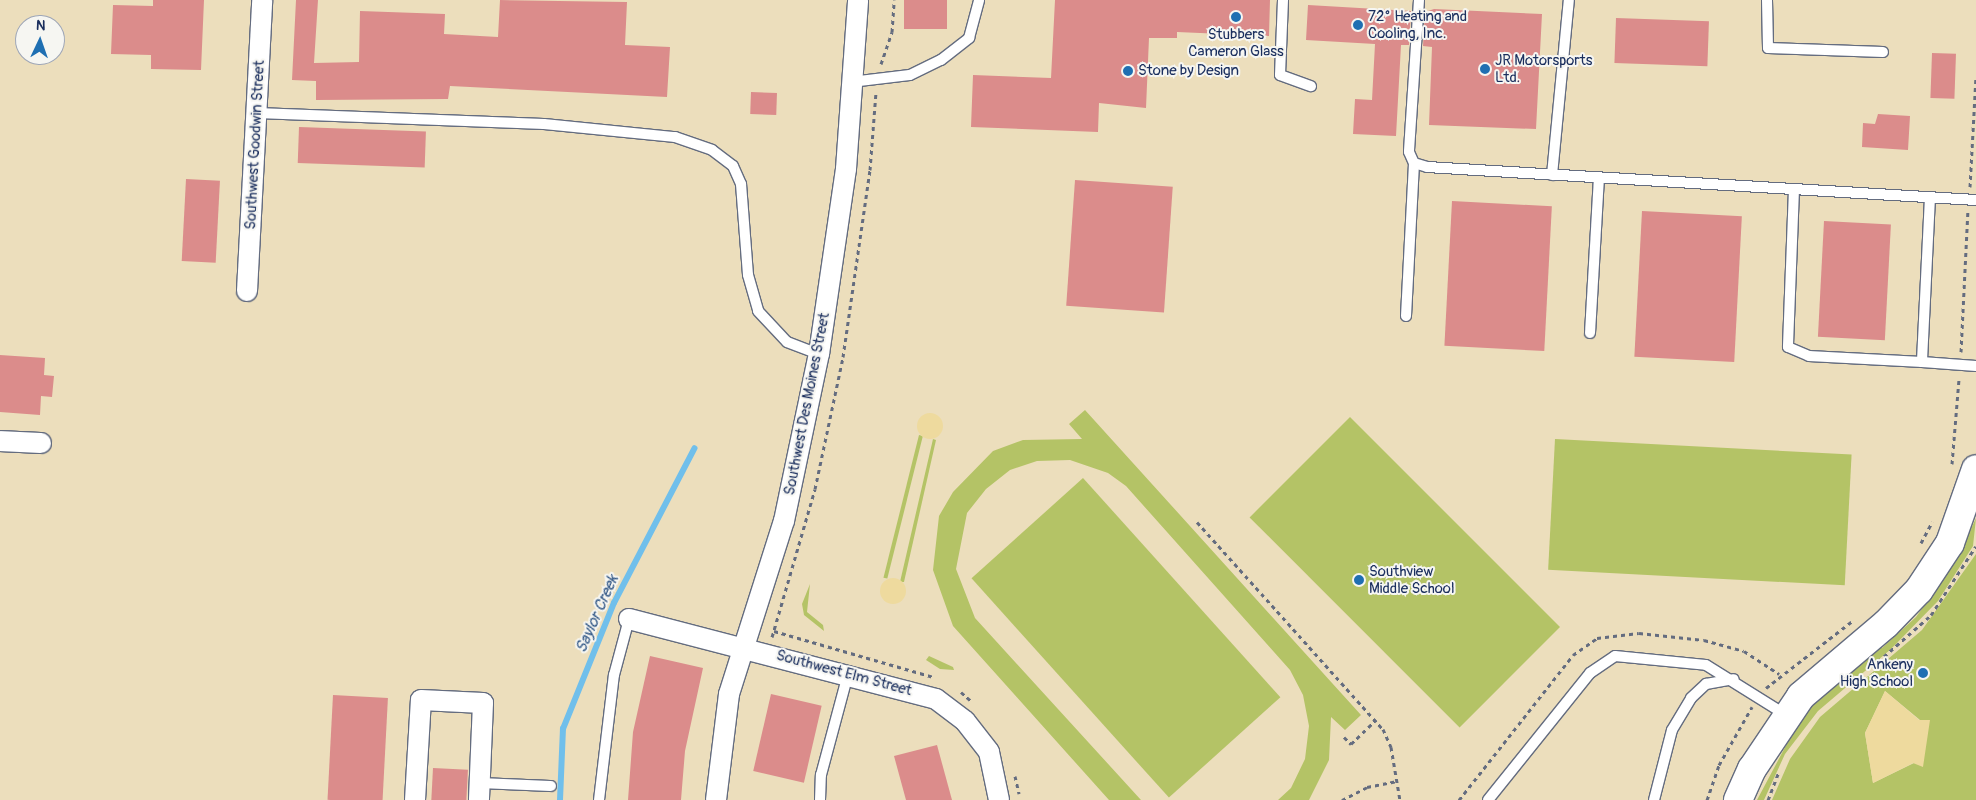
<!DOCTYPE html>
<html>
<head>
<meta charset="utf-8">
<style>
  body { margin:0 }
  #map { position:relative; width:1976px; height:800px; overflow:hidden; background:#ecdebc; font-family:Pangolin,sans-serif }
  div>[style] { position:absolute }
  [style*='--x'] { left:calc(var(--x)*1px); top:calc(var(--y)*1px); width:calc(var(--w)*1px); rotate:calc(var(--a)*1deg) }
  .green>* { inset:0; background:#b4c366; transform-origin:0 0 }
  .sand>* { inset:0; background:#eeda9e }
  .round { border-radius:50% }
  .stream>* { height:5.5px; margin:-2.75px; padding:0 2.75px; transform-origin:2.75px; border-radius:2.75px; background:#70bfeb }
  .building>* { inset:0; background:#db8c8b; transform-origin:0 0 }
  .path>* { height:3px; margin-top:-1.5px; transform-origin:0; background:repeating-linear-gradient(90deg,#646c7f 0 4px,transparent 0 8px) }
  .roads { filter:drop-shadow(1px 0 #646c7f) drop-shadow(-1px 0 #646c7f) drop-shadow(0 1px #646c7f) drop-shadow(0 -1px #646c7f) }
  .lane>* { height:10px; margin:-5px; padding:0 5px; transform-origin:5px; border-radius:5px; background:#fff }
  .street>* { height:20px; margin:-10px; padding:0 10px; transform-origin:10px; border-radius:10px; background:#fff }
  .secondary>* { height:28px; margin:-14px; padding:0 14px; transform-origin:14px; border-radius:14px; background:#fff }
  .dots>* { width:14px; height:14px; translate:-50% -50%; box-sizing:border-box; border:2px solid #f6f6f2; border-radius:50% }
  span { translate:-50% -50%; white-space:nowrap; text-align:center; line-height:1.15; -webkit-text-stroke:4px #f6f6f2; paint-order:stroke }
  .poi-label { font-size:15px; color:#1b2f5e }
  .left { translate:0 -50%; text-align:left }
  .right { translate:-100% -50%; text-align:right }
  .street-label { font-size:15px; color:#1b2f5e }
  .water-label { font-size:16px; color:#355a88; font-style:italic }
  .north { position:absolute; left:15px; top:15px; width:50px; height:50px; box-sizing:border-box; background:#f6f6f2; border:1px solid #9ea6b7; border-radius:50%; rotate:3deg; font-size:14px; font-weight:700; line-height:20px; text-align:center; color:#1b2f5e }
  .north::after { content:''; display:block; margin:auto; width:18px; height:22px; background:#1f6fb2; clip-path:polygon(50% 0,100% 100%,50% 72%,0 100%) }
</style>
</head>
<body>
<div id="map">
  <div class="green">
    <i style="clip-path:polygon(1085px 410px,1361px 715px,1345px 730px,1331px 717px,1329px 760px,1309px 800px,1278px 800px,1291px 788px,1305px 759px,1309px 726px,1303px 695px,1290px 670px,1126px 486px,1108px 473px,1070px 460px,1037px 461px,1010px 470px,986px 489px,967px 513px,956px 569px,975px 618px,1141px 800px,1109px 800px,953px 626px,933px 570px,939px 516px,953px 492px,993px 451px,1023px 440px,1082px 439px,1069px 424px)"></i>
    <i style="left:1350px;top:417px;width:297px;height:142px;rotate:45deg"></i>
    <i style="left:919px;top:435px;width:4px;height:147px;rotate:14deg"></i>
    <i style="clip-path:polygon(933px 439px,936px 440px,904px 582px,900px 582px)"></i>
    <i style="left:1555px;top:439px;width:297px;height:131px;rotate:3deg"></i>
    <i style="left:1083px;top:478px;width:295px;height:150px;rotate:48deg"></i>
    <i style="clip-path:polygon(1976px 518px,1973px 546px,1938px 601px,1891px 649px,1818px 711px,1785px 754px,1764px 800px,1757px 800px,1799px 721px,1829px 686px,1874px 648px,1882px 648px,1916px 617px,1956px 561px)"></i>
    <i style="clip-path:polygon(evenodd,1976px 554px,1976px 800px,1772px 800px,1790px 759px,1820px 717px,1922px 630px,1976px 554px,1885px 691px,1920px 720px,1914px 763px,1873px 783px,1865px 733px,1885px 691px)"></i>
    <i style="clip-path:polygon(810px 584px,807px 612px,823px 625px,824px 631px,804px 615px,802px 604px)"></i>
    <i style="clip-path:polygon(929px 656px,953px 667px,954px 670px,940px 669px,926px 660px)"></i>
  </div>
  <div class="sand">
    <i class="round" style="left:917px;top:413px;width:26px;height:26px"></i>
    <i class="round" style="left:880px;top:578px;width:26px;height:26px"></i>
    <i style="clip-path:polygon(1885px 691px,1919px 720px,1930px 720px,1923px 767px,1913px 763px,1873px 783px,1865px 733px)"></i>
  </div>
  <div class="stream">
    <i style="--x:560;--y:800;--w:71;--a:-87.6"></i>
    <i style="--x:563;--y:729;--w:136;--a:-68"></i>
    <i style="--x:614;--y:603;--w:174;--a:-62.5"></i>
  </div>
  <div class="building">
    <i style="clip-path:polygon(153px 0,204px 0,201px 70px,151px 69px,151px 55px,111px 54px,113px 5px,153px 6px)"></i>
    <i style="clip-path:polygon(296px 0,318px 0,314px 63px,359px 62px,360px 11px,445px 14px,444px 34px,498px 37px,500px 0,627px 2px,625px 45px,670px 47px,667px 97px,450px 86px,448px 99px,316px 100px,316px 81px,292px 80px)"></i>
    <i style="left:904px;top:0;width:43px;height:29px"></i>
    <i style="clip-path:polygon(1055px 0,1270px 0,1269px 36px,1177px 32px,1177px 38px,1149px 38px,1146px 108px,1099px 103px,1098px 132px,971px 127px,973px 75px,1051px 78px)"></i>
    <i style="clip-path:polygon(1308px 5px,1411px 11px,1409px 45px,1401px 45px,1396px 136px,1353px 134px,1355px 99px,1372px 100px,1375px 44px,1306px 40px)"></i>
    <i style="clip-path:polygon(1434px 9px,1542px 14px,1536px 129px,1429px 125px,1432px 47px,1423px 46px,1425px 12px)"></i>
    <i style="left:1616px;top:18px;width:93px;height:45px;rotate:2deg"></i>
    <i style="left:1932px;top:53px;width:24px;height:45px;rotate:2deg"></i>
    <i style="left:751px;top:92px;width:26px;height:22px;rotate:2deg"></i>
    <i style="clip-path:polygon(1878px 114px,1910px 116px,1908px 150px,1862px 147px,1863px 123px,1875px 124px)"></i>
    <i style="left:299px;top:127px;width:127px;height:36px;rotate:2deg"></i>
    <i style="left:186px;top:179px;width:34px;height:82px;rotate:3deg"></i>
    <i style="left:1075px;top:180px;width:98px;height:126px;rotate:4deg"></i>
    <i style="left:1452px;top:201px;width:100px;height:145px;rotate:3deg"></i>
    <i style="left:1642px;top:211px;width:100px;height:146px;rotate:3deg"></i>
    <i style="left:1824px;top:221px;width:67px;height:116px;rotate:3deg"></i>
    <i style="clip-path:polygon(0 355px,45px 358px,44px 375px,54px 376px,52px 397px,41px 396px,40px 415px,0 412px)"></i>
    <i style="clip-path:polygon(650px 656px,703px 668px,685px 751px,681px 800px,628px 800px,633px 732px)"></i>
    <i style="left:771px;top:694px;width:52px;height:79px;rotate:13deg"></i>
    <i style="left:333px;top:695px;width:55px;height:105px;rotate:3deg"></i>
    <i style="clip-path:polygon(937px 745px,952px 800px,906px 800px,894px 756px)"></i>
    <i style="left:433px;top:768px;width:35px;height:32px;rotate:3deg"></i>
  </div>
  <div class="path">
    <i style="--x:881;--y:64;--w:34;--a:-71"></i>
    <i style="--x:892;--y:32;--w:32;--a:-86"></i>
    <i style="--x:1970;--y:187;--w:111;--a:-86.9"></i>
    <i style="--x:1961;--y:352;--w:141;--a:-87.2"></i>
    <i style="--x:1952;--y:464;--w:86;--a:-85.3"></i>
    <i style="--x:1197;--y:522;--w:278;--a:48.1"></i>
    <i style="--x:1383;--y:729;--w:20;--a:66"></i>
    <i style="--x:1391;--y:747;--w:54;--a:80.4"></i>
    <i style="--x:1921;--y:543;--w:24;--a:-62"></i>
    <i style="--x:774;--y:631;--w:166;--a:16.1"></i>
    <i style="--x:772;--y:637;--w:154;--a:-73.8"></i>
    <i style="--x:815;--y:489;--w:135;--a:-78"></i>
    <i style="--x:843;--y:357;--w:189;--a:-81.8"></i>
    <i style="--x:870;--y:170;--w:78;--a:-85.6"></i>
    <i style="--x:1872;--y:667;--w:79;--a:-41.4"></i>
    <i style="--x:1931;--y:615;--w:82;--a:-56.9"></i>
    <i style="--x:1766;--y:688;--w:108;--a:-37.8"></i>
    <i style="--x:961;--y:692;--w:13;--a:42"></i>
    <i style="--x:1344;--y:737;--w:10;--a:45"></i>
    <i style="--x:1351;--y:744;--w:35;--a:-44"></i>
    <i style="--x:1015;--y:776;--w:18;--a:77"></i>
    <i style="--x:1342;--y:800;--w:28;--a:-27"></i>
    <i style="--x:1367;--y:787;--w:31;--a:-11"></i>
    <i style="--x:1459;--y:800;--w:184;--a:-51.8"></i>
    <i style="--x:1573;--y:655;--w:29;--a:-35"></i>
    <i style="--x:1597;--y:638;--w:42;--a:-6.8"></i>
    <i style="--x:1639;--y:633;--w:65;--a:6.1"></i>
    <i style="--x:1704;--y:640;--w:41;--a:15.4"></i>
    <i style="--x:1744;--y:651;--w:42;--a:33.3"></i>
    <i style="--x:1707;--y:800;--w:37;--a:-71"></i>
    <i style="--x:1719;--y:765;--w:67;--a:-60.4"></i>
    <i style="--x:1768;--y:800;--w:30;--a:-69"></i>
  </div>
  <div class="roads">
    <div class="lane">
      <i style="--x:1283;--y:0;--w:75;--a:92.3"></i>
      <i style="--x:1280;--y:75;--w:33;--a:20"></i>
      <i style="--x:1419;--y:0;--w:152;--a:93.8"></i>
      <i style="--x:1409;--y:152;--w:12;--a:66"></i>
      <i style="--x:1414;--y:163;--w:14;--a:17"></i>
      <i style="--x:1427;--y:167;--w:550;--a:3.44"></i>
      <i style="--x:1767;--y:0;--w:48;--a:88.8"></i>
      <i style="--x:1768;--y:48;--w:115;--a:2"></i>
      <i style="--x:851;--y:82;--w:59;--a:-6.8"></i>
      <i style="--x:910;--y:75;--w:34;--a:-26"></i>
      <i style="--x:941;--y:60;--w:36;--a:-38"></i>
      <i style="--x:969;--y:38;--w:39;--a:-75"></i>
      <i style="--x:257;--y:113;--w:287;--a:2.2"></i>
      <i style="--x:544;--y:124;--w:132;--a:5.7"></i>
      <i style="--x:675;--y:137;--w:39;--a:19"></i>
      <i style="--x:712;--y:150;--w:26;--a:37"></i>
      <i style="--x:733;--y:166;--w:20;--a:66"></i>
      <i style="--x:741;--y:184;--w:91;--a:85.6"></i>
      <i style="--x:748;--y:275;--w:37;--a:74"></i>
      <i style="--x:758;--y:311;--w:42;--a:46.9"></i>
      <i style="--x:787;--y:342;--w:34;--a:21"></i>
      <i style="--x:1552;--y:175;--w:176;--a:-84.5"></i>
      <i style="--x:1794;--y:189;--w:158;--a:92.2"></i>
      <i style="--x:1788;--y:347;--w:23;--a:23"></i>
      <i style="--x:1809;--y:356;--w:113;--a:3"></i>
      <i style="--x:1930;--y:197;--w:165;--a:92.8"></i>
      <i style="--x:1922;--y:362;--w:54;--a:4.2"></i>
      <i style="--x:1406;--y:316;--w:153;--a:-87"></i>
      <i style="--x:1590;--y:333;--w:155;--a:-86.7"></i>
      <i style="--x:479;--y:783;--w:72;--a:2.4"></i>
      <i style="--x:599;--y:800;--w:126;--a:-83.2"></i>
      <i style="--x:614;--y:675;--w:58;--a:-75"></i>
      <i style="--x:820;--y:800;--w:25;--a:-88"></i>
      <i style="--x:821;--y:775;--w:105;--a:-75"></i>
      <i style="--x:1488;--y:800;--w:163;--a:-51.2"></i>
      <i style="--x:1590;--y:673;--w:30;--a:-34"></i>
      <i style="--x:1615;--y:656;--w:91;--a:5.6"></i>
      <i style="--x:1706;--y:665;--w:94;--a:32"></i>
      <i style="--x:1654;--y:800;--w:72;--a:-75.6"></i>
      <i style="--x:1672;--y:730;--w:37;--a:-59"></i>
      <i style="--x:1691;--y:698;--w:21;--a:-43"></i>
      <i style="--x:1706;--y:684;--w:28;--a:-10"></i>
    </div>
    <div class="street">
      <i style="--x:247;--y:291;--w:291;--a:-87"></i>
      <i style="--x:0;--y:441;--w:41;--a:2.8"></i>
      <i style="--x:629;--y:619;--w:317;--a:14.6"></i>
      <i style="--x:936;--y:699;--w:36;--a:37"></i>
      <i style="--x:965;--y:721;--w:39;--a:52"></i>
      <i style="--x:989;--y:752;--w:49;--a:78.2"></i>
      <i style="--x:415;--y:800;--w:100;--a:-86.6"></i>
      <i style="--x:421;--y:700;--w:62;--a:2.8"></i>
      <i style="--x:483;--y:703;--w:97;--a:92.4"></i>
      <i style="--x:716;--y:800;--w:107;--a:-83"></i>
      <i style="--x:729;--y:694;--w:182;--a:-72.4"></i>
      <i style="--x:784;--y:521;--w:171;--a:-78.2"></i>
      <i style="--x:819;--y:354;--w:187;--a:-81.7"></i>
      <i style="--x:846;--y:169;--w:169;--a:-85.9"></i>
    </div>
    <div class="secondary">
      <i style="--x:1738;--y:800;--w:34;--a:-66"></i>
      <i style="--x:1752;--y:769;--w:88;--a:-56.1"></i>
      <i style="--x:1801;--y:696;--w:111;--a:-40.3"></i>
      <i style="--x:1886;--y:624;--w:47;--a:-45.9"></i>
      <i style="--x:1919;--y:590;--w:56;--a:-56.6"></i>
      <i style="--x:1950;--y:543;--w:78;--a:-70.6"></i>
    </div>
  </div>
  <div class="dots">
    <i style="left:1236px;top:17px;background:#1f6fb2"></i>
    <i style="left:1358px;top:25px;background:#1f6fb2"></i>
    <i style="left:1485px;top:69px;background:#1f6fb2"></i>
    <i style="left:1128px;top:71px;background:#1f6fb2"></i>
    <i style="left:1359px;top:580px;background:#1f6fb2"></i>
    <i style="left:1923px;top:673px;background:#1f6fb2"></i>
  </div>
  <div class="poi-label">
    <span class="left" style="left:1368px;top:25px">72° Heating and<br>Cooling, Inc.</span>
    <span style="left:1236px;top:43px">Stubbers<br>Cameron Glass</span>
    <span class="left" style="left:1495px;top:69px">JR Motorsports<br>Ltd.</span>
    <span class="left" style="left:1138px;top:71px">Stone by Design</span>
    <span class="left" style="left:1369px;top:580px">Southview<br>Middle School</span>
    <span class="right" style="left:1913px;top:673px">Ankeny<br>High School</span>
  </div>
  <div class="street-label">
    <span style="left:255px;top:145px;rotate:-87deg">Southwest Goodwin Street</span>
    <span style="left:807px;top:404px;rotate:-79deg">Southwest Des Moines Street</span>
    <span style="left:844px;top:673px;rotate:15deg">Southwest Elm Street</span>
  </div>
  <div class="water-label">
    <span style="left:597px;top:614px;rotate:-66deg">Saylor Creek</span>
  </div>
  <div class="north">N</div>
</div>
</body>
</html>
